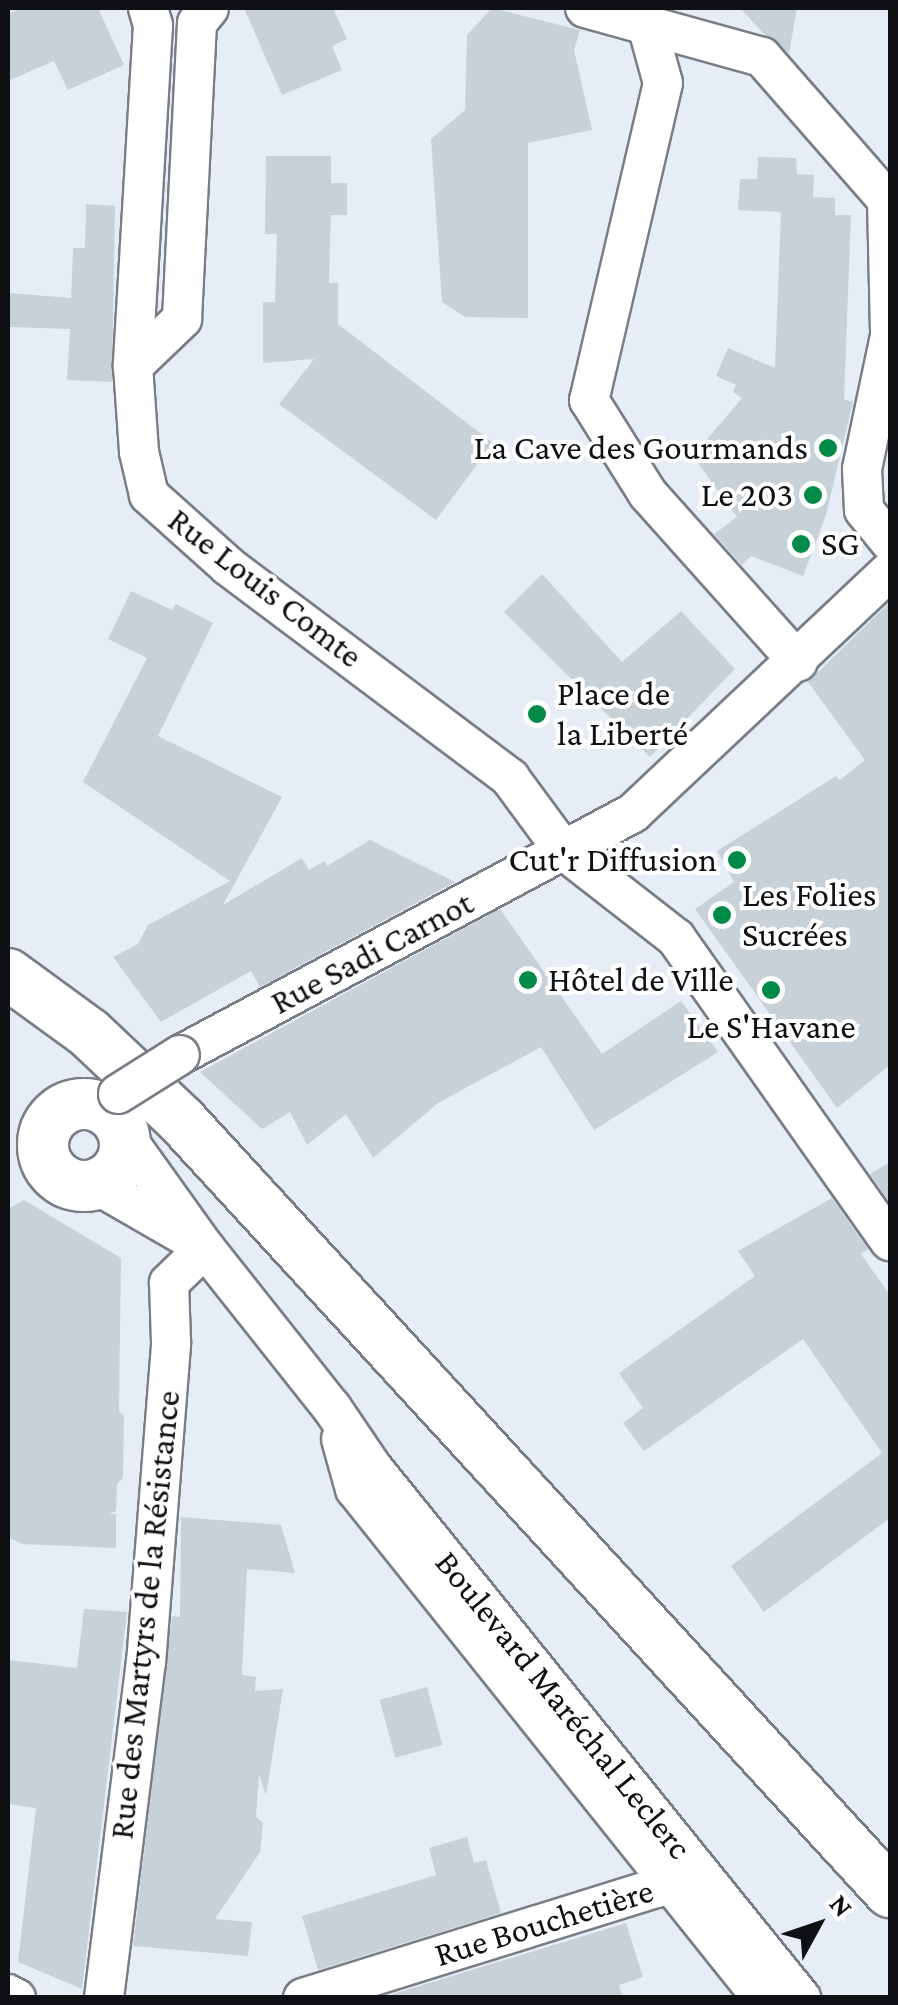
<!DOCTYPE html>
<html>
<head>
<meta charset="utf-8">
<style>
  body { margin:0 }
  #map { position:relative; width:898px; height:2005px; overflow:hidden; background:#e7edf6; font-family:"Crimson Pro",serif }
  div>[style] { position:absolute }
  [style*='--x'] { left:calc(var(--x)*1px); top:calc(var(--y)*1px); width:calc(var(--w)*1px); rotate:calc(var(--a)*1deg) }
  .building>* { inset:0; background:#c8d1d8; transform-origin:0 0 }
  .roads { filter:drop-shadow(2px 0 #797d86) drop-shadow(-2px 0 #797d86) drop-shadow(0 2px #797d86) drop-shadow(0 -2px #797d86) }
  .minor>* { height:38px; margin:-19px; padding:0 19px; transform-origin:19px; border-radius:19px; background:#fff }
  .major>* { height:50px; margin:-25px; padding:0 25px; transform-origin:25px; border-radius:25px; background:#fff }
  .major>.ring { margin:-25px; padding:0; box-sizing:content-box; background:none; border:50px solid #fff; border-radius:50% }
  .bridges { filter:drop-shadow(2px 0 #797d86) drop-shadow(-2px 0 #797d86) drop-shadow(0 2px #797d86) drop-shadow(0 -2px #797d86) }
  .minor-bridge>* { height:38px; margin:-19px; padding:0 19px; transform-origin:19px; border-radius:19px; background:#fff }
  .dots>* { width:28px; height:28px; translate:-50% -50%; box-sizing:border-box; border:5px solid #fff; border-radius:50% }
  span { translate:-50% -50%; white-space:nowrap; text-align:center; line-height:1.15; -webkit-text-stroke:8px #fff; paint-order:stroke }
  .poi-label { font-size:35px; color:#0e1013 }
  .right { translate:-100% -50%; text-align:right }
  .left { translate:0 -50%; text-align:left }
  .street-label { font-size:35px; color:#0e1013 }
  .frame { position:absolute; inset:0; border:10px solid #0e1013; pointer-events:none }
  .north { position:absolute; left:768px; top:1875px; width:100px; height:100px; -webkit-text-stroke:8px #fff; paint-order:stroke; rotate:50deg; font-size:28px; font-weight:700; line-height:40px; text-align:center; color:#0e1013 }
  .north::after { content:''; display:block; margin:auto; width:35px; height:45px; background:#0e1013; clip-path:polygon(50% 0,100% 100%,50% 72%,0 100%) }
</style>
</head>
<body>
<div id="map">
  <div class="building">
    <i style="clip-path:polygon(22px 8px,98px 8px,124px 65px,68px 90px,54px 61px,8px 81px,8px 14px)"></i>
    <i style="clip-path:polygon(244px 8px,333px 8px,347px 39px,332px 46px,342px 70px,282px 95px)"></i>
    <i style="clip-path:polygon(492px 8px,580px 30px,574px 50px,592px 130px,528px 143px,528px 318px,465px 317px,442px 302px,431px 139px,465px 110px,467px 35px)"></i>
    <i style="clip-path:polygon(740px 8px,797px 8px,789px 53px,764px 34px)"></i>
    <i style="clip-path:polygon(266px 156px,331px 156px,331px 183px,347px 183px,347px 215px,331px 215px,329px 283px,338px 283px,338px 324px,493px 443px,436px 520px,279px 404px,314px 359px,263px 363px,263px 302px,275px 302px,277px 234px,265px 234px)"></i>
    <i style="clip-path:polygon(758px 157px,796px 158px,797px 174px,814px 175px,813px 197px,835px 198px,835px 215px,851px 215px,844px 399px,853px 402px,826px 515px,803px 576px,751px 556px,742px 565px,714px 534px,737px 517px,693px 456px,742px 398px,733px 392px,736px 385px,716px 376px,728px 348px,775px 368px,781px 212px,738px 210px,740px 179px,757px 179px)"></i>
    <i style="clip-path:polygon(86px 204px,115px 206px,112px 382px,67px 380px,70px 329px,8px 327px,8px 293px,71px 298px,73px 248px,85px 248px)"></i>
    <i style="clip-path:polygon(542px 574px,622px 662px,681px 611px,735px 669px,650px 757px,504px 612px)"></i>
    <i style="clip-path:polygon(131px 591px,172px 610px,176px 604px,213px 623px,158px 736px,282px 797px,223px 905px,302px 858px,309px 870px,324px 861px,327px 866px,370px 840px,455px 882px,260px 987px,251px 971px,161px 1022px,113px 957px,138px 944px,148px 925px,230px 881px,83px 782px,147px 658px,108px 639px)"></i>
    <i style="clip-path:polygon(890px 602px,890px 1065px,837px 1108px,695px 909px,734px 882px,717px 851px,836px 776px,840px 780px,865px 760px,808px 682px)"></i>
    <i style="clip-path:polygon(500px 909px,602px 1054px,681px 1001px,718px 1052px,594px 1130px,541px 1047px,438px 1103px,373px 1158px,346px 1114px,307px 1145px,290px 1112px,262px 1129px,200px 1072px)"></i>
    <i style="clip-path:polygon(890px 1162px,890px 1203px,870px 1174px)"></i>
    <i style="clip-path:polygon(832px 1198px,868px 1249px,861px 1254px,890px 1295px,890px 1518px,764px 1612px,731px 1566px,882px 1453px,803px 1339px,644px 1451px,623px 1423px,643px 1408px,619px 1373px,755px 1276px,738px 1251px)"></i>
    <i style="clip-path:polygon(24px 1200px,121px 1258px,119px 1411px,124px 1417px,123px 1478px,117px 1484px,116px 1511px,109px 1514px,116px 1514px,116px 1548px,22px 1544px,8px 1537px,8px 1209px)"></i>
    <i style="clip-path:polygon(181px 1517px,281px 1525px,295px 1573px,247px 1569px,242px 1675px,256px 1677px,255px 1691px,283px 1689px,266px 1796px,259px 1774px,256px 1817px,263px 1823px,260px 1852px,215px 1919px,252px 1922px,248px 1956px,133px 1946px,172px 1616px,180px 1617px)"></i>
    <i style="clip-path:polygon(84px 1609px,127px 1612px,82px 1989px,18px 1962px,36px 1808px,8px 1804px,8px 1660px,77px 1668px)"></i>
    <i style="left:427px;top:1687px;width:60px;height:49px;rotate:75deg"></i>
    <i style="clip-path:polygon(467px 1837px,474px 1863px,486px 1860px,501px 1913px,318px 1970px,302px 1916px,436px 1875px,429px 1848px)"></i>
    <i style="clip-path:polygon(626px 1923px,643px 1977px,619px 1985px,623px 1998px,380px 1998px)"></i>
  </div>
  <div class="roads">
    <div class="minor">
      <i style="--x:148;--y:8;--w:18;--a:74"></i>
      <i style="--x:153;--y:25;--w:342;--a:93.4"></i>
      <i style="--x:133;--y:366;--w:86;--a:86"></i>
      <i style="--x:139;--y:452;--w:44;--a:76.9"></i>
      <i style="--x:149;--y:495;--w:106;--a:41.9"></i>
      <i style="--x:228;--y:566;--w:353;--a:36.9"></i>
      <i style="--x:510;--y:778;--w:89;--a:53.6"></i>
      <i style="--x:563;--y:850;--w:143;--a:37.9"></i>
      <i style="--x:676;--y:938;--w:371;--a:54.8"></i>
      <i style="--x:585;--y:8;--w:184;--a:15.5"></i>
      <i style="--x:762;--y:57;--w:190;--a:48.8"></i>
      <i style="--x:887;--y:200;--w:136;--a:88.7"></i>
      <i style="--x:890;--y:336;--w:136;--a:101.9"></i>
      <i style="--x:862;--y:469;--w:41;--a:87.2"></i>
      <i style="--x:864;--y:510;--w:41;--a:50.9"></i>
      <i style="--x:647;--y:25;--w:60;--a:74.6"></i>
      <i style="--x:663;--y:83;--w:326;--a:103.1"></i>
      <i style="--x:589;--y:400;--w:111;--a:57.9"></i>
      <i style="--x:648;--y:494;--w:225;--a:48.2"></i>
      <i style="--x:133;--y:366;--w:68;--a:-43.8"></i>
      <i style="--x:182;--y:319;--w:296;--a:-87.1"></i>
      <i style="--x:197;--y:23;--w:19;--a:-51"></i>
      <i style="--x:180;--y:1055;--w:514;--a:-28.11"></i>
      <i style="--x:633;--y:813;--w:353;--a:-43.3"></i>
      <i style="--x:124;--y:1135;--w:139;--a:54.4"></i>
      <i style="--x:205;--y:1248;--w:204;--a:51.6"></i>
      <i style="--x:332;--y:1408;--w:71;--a:55.9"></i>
      <i style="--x:372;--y:1467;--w:683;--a:51.06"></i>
      <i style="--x:97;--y:1185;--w:112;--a:30"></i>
      <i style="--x:341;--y:1439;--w:52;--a:74.4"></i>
      <i style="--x:355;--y:1489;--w:652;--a:51.35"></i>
      <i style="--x:8;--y:1994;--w:9;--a:27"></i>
      <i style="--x:104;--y:1998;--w:338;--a:-82.9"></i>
      <i style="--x:146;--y:1663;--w:322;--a:-85.5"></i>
      <i style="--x:171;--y:1342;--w:59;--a:-91.9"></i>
      <i style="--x:169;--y:1283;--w:50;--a:-44.2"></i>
      <i style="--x:303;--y:1998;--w:371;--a:-17.3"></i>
      <i style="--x:657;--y:1888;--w:36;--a:-32"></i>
    </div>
    <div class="major">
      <i style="--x:8;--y:974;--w:100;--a:36.1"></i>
      <i style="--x:89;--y:1033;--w:128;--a:43.4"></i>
      <i style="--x:182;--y:1121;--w:1047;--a:47.44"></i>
      <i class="ring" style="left:43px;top:1104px;width:32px;height:32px"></i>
    </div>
  </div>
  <div class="bridges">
    <div class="minor-bridge">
      <i style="--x:118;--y:1094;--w:73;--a:-32.2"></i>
    </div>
  </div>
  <div class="dots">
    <i style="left:828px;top:448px;background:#008a48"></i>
    <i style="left:813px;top:495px;background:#008a48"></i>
    <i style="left:801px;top:544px;background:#008a48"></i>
    <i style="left:537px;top:714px;background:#008a48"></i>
    <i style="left:737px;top:860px;background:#008a48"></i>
    <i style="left:722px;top:915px;background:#008a48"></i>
    <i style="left:528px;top:980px;background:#008a48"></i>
    <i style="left:771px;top:990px;background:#008a48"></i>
  </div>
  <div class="poi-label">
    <span class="right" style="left:808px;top:448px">La Cave des Gourmands</span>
    <span class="right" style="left:793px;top:495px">Le 203</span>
    <span class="left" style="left:821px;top:544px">SG</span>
    <span class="left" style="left:557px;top:714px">Place de<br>la Liberté</span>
    <span class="right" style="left:717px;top:860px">Cut'r Diffusion</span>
    <span class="left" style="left:742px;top:915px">Les Folies<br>Sucrées</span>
    <span class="left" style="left:548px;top:980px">Hôtel de Ville</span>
    <span style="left:771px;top:1027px">Le S'Havane</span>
  </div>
  <div class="street-label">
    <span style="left:265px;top:588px;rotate:38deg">Rue Louis Comte</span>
    <span style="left:372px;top:953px;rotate:-28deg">Rue Sadi Carnot</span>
    <span style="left:145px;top:1615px;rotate:-84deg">Rue des Martyrs de la Résistance</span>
    <span style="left:563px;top:1705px;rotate:51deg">Boulevard Maréchal Leclerc</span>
    <span style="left:544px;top:1923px;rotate:-17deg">Rue Bouchetière</span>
  </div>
  <div class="frame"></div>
  <div class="north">N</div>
</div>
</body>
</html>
